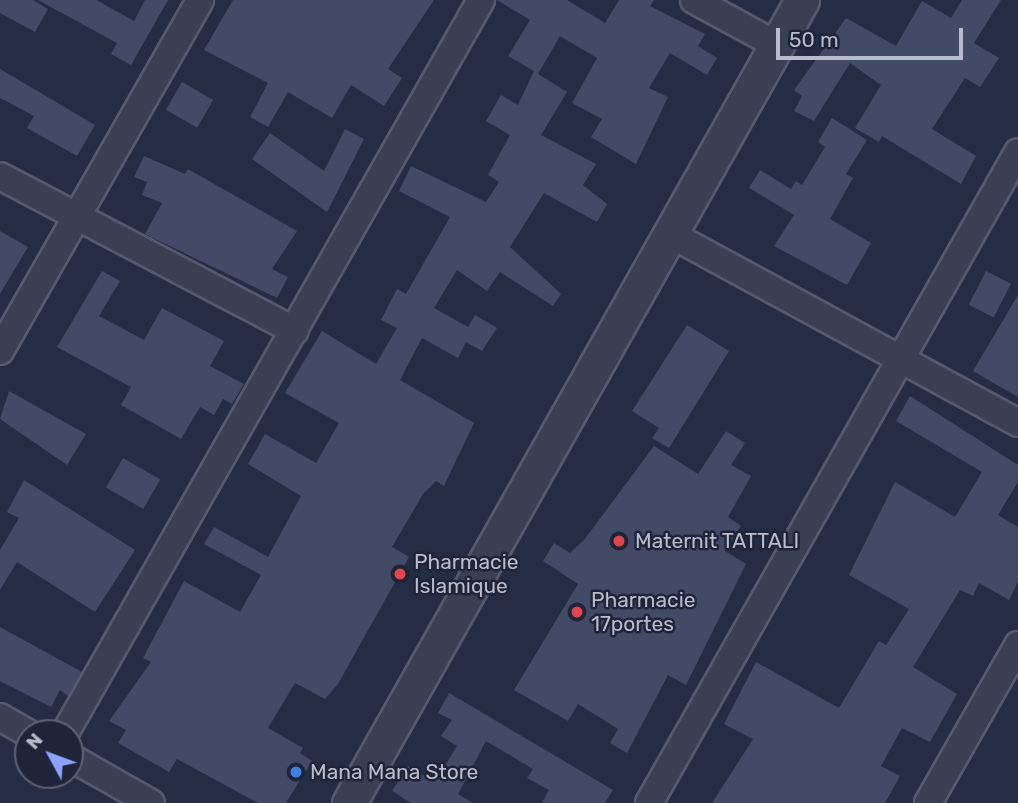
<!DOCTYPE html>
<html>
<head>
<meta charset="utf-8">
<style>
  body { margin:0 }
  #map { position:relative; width:1018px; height:803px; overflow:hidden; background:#252d45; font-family:Rubik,sans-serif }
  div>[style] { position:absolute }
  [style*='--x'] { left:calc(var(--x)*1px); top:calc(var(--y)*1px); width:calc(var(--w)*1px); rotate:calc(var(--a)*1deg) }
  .building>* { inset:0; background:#424a65; transform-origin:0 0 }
  .roads { filter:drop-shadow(2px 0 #565a6e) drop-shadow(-2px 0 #565a6e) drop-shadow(0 2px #565a6e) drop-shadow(0 -2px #565a6e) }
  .minor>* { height:26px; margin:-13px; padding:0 13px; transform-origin:13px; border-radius:13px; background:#3a4054 }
  .tertiary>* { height:33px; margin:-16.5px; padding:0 16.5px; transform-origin:16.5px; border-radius:16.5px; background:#3a4054 }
  .dots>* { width:19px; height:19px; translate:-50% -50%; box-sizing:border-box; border:4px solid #1f2439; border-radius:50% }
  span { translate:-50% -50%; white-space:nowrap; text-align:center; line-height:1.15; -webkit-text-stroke:5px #1f2439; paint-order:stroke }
  .poi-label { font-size:21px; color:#b8bccd }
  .left { translate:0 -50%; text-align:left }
  .north { position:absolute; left:14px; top:719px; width:70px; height:70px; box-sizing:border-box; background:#1f2439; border:2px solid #5c6174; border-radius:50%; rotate:311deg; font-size:19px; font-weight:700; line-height:28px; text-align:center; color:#b8bccd }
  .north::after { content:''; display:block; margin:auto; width:24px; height:32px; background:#8ca2fe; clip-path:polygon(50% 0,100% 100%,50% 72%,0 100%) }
  .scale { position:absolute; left:776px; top:28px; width:187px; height:32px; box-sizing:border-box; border:4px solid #b8bccd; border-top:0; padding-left:9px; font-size:21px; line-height:24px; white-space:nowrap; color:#b8bccd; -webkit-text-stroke:5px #1f2439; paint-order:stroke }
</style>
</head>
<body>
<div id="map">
  <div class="building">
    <i style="clip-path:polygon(0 0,33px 0,48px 9px,35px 32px,0 13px)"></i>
    <i style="clip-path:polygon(38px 0,96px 0,134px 21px,145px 0,168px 0,131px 65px,111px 54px,117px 43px)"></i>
    <i style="clip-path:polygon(233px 0,434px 0,388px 69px,402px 78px,384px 106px,351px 85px,332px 118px,288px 92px,268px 127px,250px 117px,268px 83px,204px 50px)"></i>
    <i style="clip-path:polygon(497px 0,567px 0,605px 23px,619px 0,654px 0,650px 6px,705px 34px,698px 46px,717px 58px,707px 75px,670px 53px,649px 88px,668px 97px,636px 164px,591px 137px,602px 119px,572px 103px,597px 58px,560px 36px,538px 74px,567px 92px,541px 135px,596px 164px,583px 185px,607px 204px,597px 222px,544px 193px,510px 247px,561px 294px,553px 306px,500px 272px,487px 291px,457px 270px,434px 308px,468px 327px,475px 315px,497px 328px,482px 351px,466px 342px,458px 358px,422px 338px,400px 380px,474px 423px,444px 486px,436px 481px,423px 494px,392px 547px,409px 557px,338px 684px,325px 699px,295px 683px,268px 728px,303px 748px,300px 753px,312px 761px,286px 803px,258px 803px,177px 759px,169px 772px,118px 743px,126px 730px,109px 721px,151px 662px,143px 658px,184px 581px,240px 612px,261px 575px,204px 544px,214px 527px,268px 557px,301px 496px,248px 464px,265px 434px,316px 463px,339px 423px,285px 393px,322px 331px,376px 364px,397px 328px,381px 320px,397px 289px,406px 294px,450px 217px,399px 191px,411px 166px,486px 202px,499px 182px,488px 175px,510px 135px,486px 121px,501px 95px,518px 105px,534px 71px,508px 56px,530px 20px)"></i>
    <i style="clip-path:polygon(962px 0,1001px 0,974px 43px,999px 58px,980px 87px,965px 78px,932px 129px,976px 156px,961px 184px,882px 136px,879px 142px,855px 128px,881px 85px,850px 63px,814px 121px,794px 111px,802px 96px,794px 90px,846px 18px,896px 46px,922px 1px,951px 18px)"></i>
    <i style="clip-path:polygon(0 69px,95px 125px,77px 156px,27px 128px,34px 116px,0 98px)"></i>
    <i style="left:182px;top:82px;width:36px;height:32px;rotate:30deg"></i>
    <i style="clip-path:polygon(832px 118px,867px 140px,846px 174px,853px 178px,830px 219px,871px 243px,847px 285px,774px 246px,794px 215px,749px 188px,760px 170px,791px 189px,796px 181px,802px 185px,825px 147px,818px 142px)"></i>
    <i style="clip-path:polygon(345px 129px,364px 139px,327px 212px,252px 159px,270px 133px,324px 171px)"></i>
    <i style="clip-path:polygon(144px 156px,185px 174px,188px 169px,297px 231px,272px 269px,288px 277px,277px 298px,145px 234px,162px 203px,142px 195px,147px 182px,134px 177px)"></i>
    <i style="clip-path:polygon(0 231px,28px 247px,0 294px)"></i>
    <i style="clip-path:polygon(102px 271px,120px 281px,99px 316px,144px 340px,162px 308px,224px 341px,210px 366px,244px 384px,232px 404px,223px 399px,214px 415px,200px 407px,181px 439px,121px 405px,131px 387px,57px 347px)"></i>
    <i style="left:986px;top:271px;width:28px;height:38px;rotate:27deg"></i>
    <i style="clip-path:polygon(1018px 295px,1018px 397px,973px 371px)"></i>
    <i style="clip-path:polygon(687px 325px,729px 351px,669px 448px,652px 438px,659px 428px,632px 411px)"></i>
    <i style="clip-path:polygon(9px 391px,86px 434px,67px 465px,0 419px)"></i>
    <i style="clip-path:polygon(910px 396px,1018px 465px,1018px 482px,998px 515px,1018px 527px,1018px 582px,1009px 600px,979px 583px,973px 596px,960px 590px,913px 667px,957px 694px,930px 742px,902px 728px,881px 766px,900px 776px,885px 803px,712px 803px,753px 739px,724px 724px,756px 662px,839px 708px,879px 641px,886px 645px,909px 609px,849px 575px,895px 482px,955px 517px,982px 472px,896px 421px)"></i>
    <i style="clip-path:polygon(726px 431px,745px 443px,731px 465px,751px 476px,728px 517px,741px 526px,725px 551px,746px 564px,686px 685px,668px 675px,627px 753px,610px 743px,618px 729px,578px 704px,568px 721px,514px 690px,578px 584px,543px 561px,554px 543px,570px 553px,584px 540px,654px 446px,698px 474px)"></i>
    <i style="left:123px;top:458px;width:43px;height:34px;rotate:30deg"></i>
    <i style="clip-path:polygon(24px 480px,135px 550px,95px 612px,17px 562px,0 590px,0 550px,19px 518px,7px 512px)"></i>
    <i style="clip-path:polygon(0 627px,82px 672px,68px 696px,60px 690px,51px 707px,0 681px)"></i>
    <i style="clip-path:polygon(449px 693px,613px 790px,605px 803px,542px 803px,549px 790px,527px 778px,533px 769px,486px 741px,458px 794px,473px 803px,411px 803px,392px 791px,408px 766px,435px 782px,457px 746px,441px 736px,452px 720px,438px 713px)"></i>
  </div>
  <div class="roads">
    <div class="minor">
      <i style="--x:694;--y:0;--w:94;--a:28.5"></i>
      <i style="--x:0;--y:176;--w:333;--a:27.7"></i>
      <i style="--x:672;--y:235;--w:394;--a:28.5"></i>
      <i style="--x:0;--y:351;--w:404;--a:-60.3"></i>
      <i style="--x:0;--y:717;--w:32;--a:30"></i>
      <i style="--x:65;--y:733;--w:843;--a:-60.42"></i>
      <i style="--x:70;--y:757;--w:93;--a:29.6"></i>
      <i style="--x:649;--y:803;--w:748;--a:-60.45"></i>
      <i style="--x:928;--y:803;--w:182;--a:-60.3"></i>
    </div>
    <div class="tertiary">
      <i style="--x:349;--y:803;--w:922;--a:-60.57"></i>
    </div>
  </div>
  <div class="dots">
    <i style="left:619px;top:541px;background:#e0444e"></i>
    <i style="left:400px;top:574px;background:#e0444e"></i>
    <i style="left:577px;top:612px;background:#e0444e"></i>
    <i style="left:296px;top:772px;background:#3f7fe0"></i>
  </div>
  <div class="poi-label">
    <span class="left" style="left:635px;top:541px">Maternit TATTALI</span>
    <span class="left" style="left:414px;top:574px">Pharmacie<br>Islamique</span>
    <span class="left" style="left:591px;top:612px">Pharmacie<br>17portes</span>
    <span class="left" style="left:310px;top:772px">Mana Mana Store</span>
  </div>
  <div class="north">N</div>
  <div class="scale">50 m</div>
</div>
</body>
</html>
